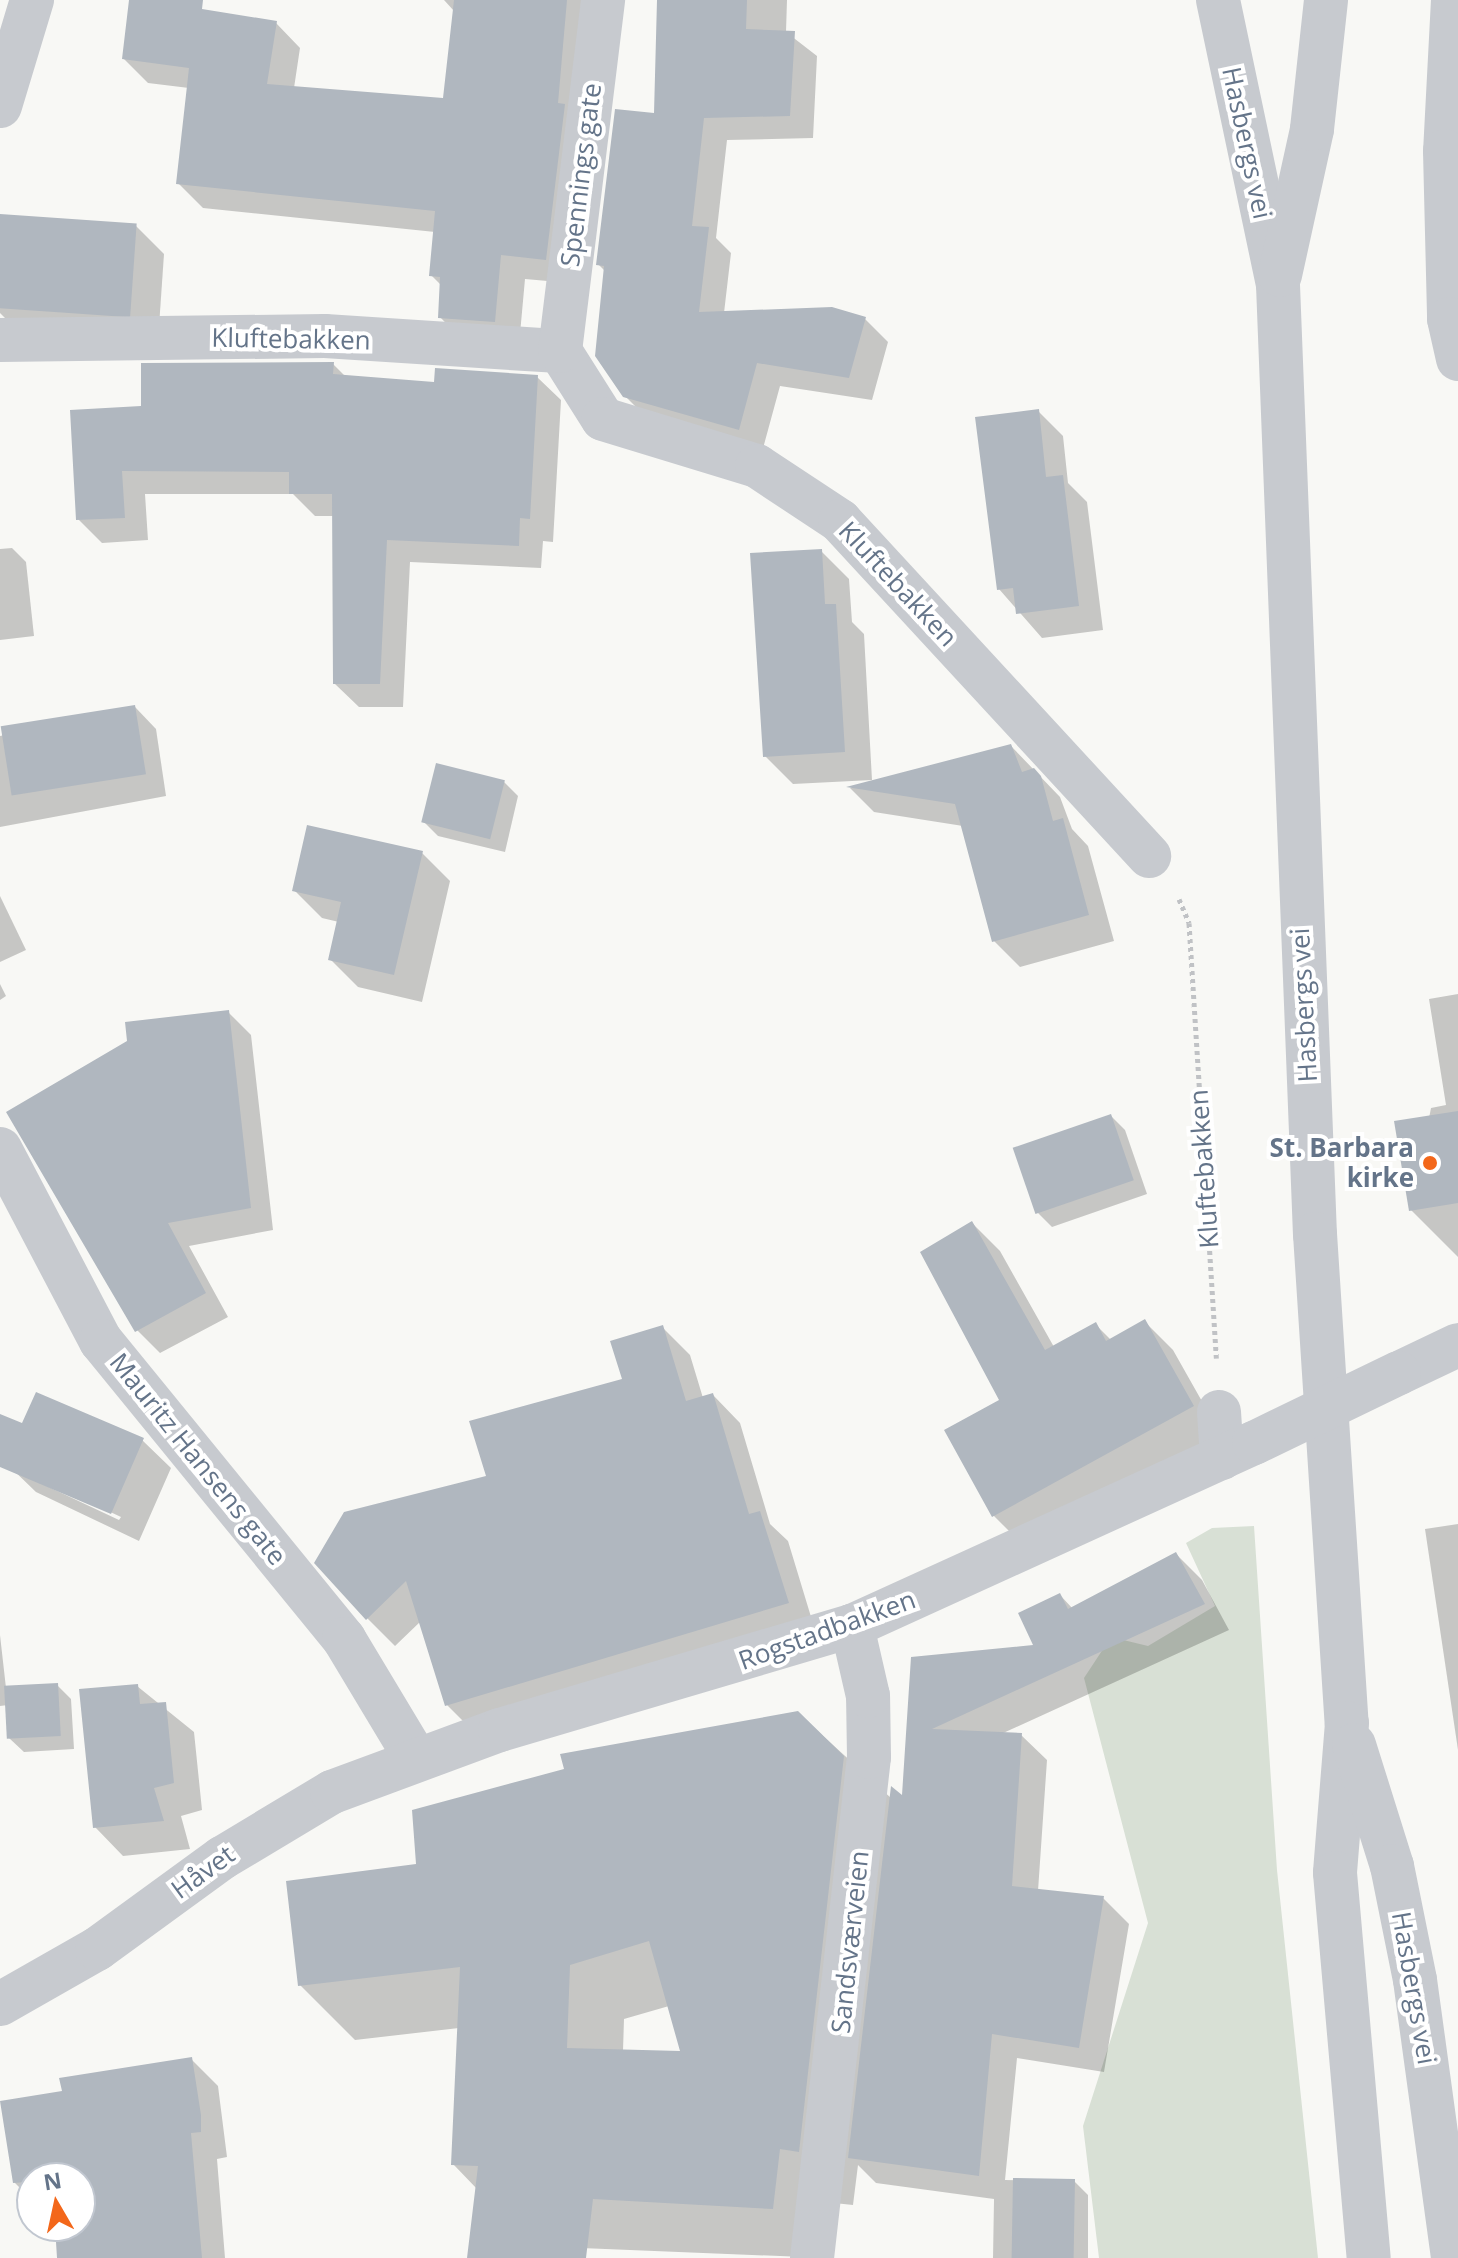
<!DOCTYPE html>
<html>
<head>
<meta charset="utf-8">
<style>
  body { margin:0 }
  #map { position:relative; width:1458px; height:2258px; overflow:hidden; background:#f8f8f5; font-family:"Open Sans",sans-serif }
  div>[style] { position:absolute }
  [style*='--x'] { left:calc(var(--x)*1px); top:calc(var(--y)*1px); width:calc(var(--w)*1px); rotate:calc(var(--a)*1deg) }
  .green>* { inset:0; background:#d8e0d5 }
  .shadow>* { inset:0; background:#0003 }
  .building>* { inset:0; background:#b0b7bf; transform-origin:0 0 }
  .path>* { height:5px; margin-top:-2.5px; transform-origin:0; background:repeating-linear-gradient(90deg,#c0c2c5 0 4px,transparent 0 8px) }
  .minor>* { height:44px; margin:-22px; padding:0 22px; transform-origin:22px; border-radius:22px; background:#c7cacf }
  .minor-bridge>* { height:44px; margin:-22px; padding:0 22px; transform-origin:22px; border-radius:22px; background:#c7cacf }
  .dots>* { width:22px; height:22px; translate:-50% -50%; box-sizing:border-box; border:4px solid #fff; border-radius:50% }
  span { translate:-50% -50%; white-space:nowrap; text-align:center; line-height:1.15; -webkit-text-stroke:8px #fff; paint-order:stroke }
  .street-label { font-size:26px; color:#647489 }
  .poi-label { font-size:26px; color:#647489; font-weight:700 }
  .right { translate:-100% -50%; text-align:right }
  .north { position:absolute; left:16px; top:2162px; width:80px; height:80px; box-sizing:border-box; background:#fff; border:2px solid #c1c7d0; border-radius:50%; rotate:351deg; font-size:22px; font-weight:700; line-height:32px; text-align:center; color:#647489 }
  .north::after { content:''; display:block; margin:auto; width:28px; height:36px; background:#f3671a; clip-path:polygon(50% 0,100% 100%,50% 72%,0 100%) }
</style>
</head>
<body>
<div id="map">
  <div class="green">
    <i style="clip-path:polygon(1254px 1526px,1277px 1870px,1318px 2258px,1099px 2258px,1083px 2126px,1148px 1923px,1084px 1678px,1111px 1637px,1148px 1646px,1215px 1606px,1186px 1543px,1212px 1528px)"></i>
  </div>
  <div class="shadow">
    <i style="clip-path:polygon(131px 0,276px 23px,300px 48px,294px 88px,445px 100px,454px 11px,444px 0,593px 0,570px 283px,525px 279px,519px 345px,464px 342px,440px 317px,442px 286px,431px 275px,435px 232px,203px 208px,178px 183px,189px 88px,148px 83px,124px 59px)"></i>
    <i style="clip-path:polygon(659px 0,787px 0,786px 32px,817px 56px,813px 138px,727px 140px,716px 238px,731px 253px,724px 313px,865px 319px,888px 342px,872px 400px,780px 386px,762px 452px,649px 420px,625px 396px,605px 271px,598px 264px,656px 115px)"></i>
    <i style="clip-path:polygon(136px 226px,164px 254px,158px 341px,22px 335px,0 313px,0 229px)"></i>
    <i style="clip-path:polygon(333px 364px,346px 377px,436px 384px,537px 377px,561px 400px,553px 542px,543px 541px,541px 568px,410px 562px,403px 707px,359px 707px,335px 684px,335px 516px,315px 516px,293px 494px,145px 494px,148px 540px,102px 543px,78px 519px,143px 408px)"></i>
    <i style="clip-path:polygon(1038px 411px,1063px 436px,1068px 483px,1087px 502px,1103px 630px,1042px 638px,999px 589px)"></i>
    <i style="clip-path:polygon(12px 548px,26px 562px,34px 636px,0 640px,0 549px)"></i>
    <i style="clip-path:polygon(821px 551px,849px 579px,852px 622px,864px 634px,872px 780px,793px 784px,765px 756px)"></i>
    <i style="clip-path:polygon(135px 707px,156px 729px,166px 796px,0 827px,0 736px)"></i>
    <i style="clip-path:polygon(1011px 746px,1060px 797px,1072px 829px,1088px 846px,1114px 941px,1020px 967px,994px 941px,963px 826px,874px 812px,850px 788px)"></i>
    <i style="clip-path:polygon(504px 782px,518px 796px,505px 852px,438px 836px,424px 822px)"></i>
    <i style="clip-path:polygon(422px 853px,450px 881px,422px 1002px,358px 987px,330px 959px,339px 922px,322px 918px,294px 890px)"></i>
    <i style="clip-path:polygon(0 896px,26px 950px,0 962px)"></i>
    <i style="clip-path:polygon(0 984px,6px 996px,0 1000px)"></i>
    <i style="clip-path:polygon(1458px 994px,1458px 1257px,1411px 1210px,1431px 1108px,1446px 1105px,1429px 999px)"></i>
    <i style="clip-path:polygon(228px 1012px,251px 1035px,273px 1230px,189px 1246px,228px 1317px,160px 1353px,137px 1330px)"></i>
    <i style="clip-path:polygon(1111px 1116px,1125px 1130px,1147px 1194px,1052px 1227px,1038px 1213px)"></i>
    <i style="clip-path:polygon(972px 1223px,1000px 1251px,1054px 1347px,1095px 1324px,1111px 1340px,1145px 1322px,1173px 1350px,1221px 1435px,1022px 1544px,994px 1516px,947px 1431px,1002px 1401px)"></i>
    <i style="clip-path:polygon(662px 1327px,690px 1355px,703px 1398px,713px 1395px,740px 1423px,770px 1524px,788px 1541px,815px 1630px,475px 1733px,447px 1705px,421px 1621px,395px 1646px,367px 1618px,488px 1477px,624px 1380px)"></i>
    <i style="clip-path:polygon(evenodd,142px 1440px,171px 1468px,139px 1541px,36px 1492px,7px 1464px,142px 1440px,38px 1478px,121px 1517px,119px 1520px,38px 1482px,38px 1478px)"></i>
    <i style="clip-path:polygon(1458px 1524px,1458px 1750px,1425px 1529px)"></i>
    <i style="clip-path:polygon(evenodd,1176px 1554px,1202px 1580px,1229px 1630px,1001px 1734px,1021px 1735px,1047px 1760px,1038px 1891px,1103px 1898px,1129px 1924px,1104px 2072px,1017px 2058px,1005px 2180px,1074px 2181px,1088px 2195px,1088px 2258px,993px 2258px,994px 2199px,876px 2183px,858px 2165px,853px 2205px,834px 2203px,828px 2258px,532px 2246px,453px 2164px,459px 2028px,355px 2040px,300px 1985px,418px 1866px,798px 1713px,891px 1798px,904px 1799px,913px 1659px,1036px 1646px,1060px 1595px,1073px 1609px,1176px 1554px,669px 2006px,683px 2053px,623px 2051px,624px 2019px,669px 2006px)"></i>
    <i style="clip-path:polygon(0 1635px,6px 1688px,57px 1685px,71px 1699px,74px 1749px,24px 1752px,9px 1738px,8px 1705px,0 1706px)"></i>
    <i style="clip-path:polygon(137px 1686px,194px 1732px,202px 1810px,181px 1816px,190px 1849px,123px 1856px,95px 1827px)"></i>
    <i style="clip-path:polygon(191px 2059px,218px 2086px,227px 2157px,217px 2159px,225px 2258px,59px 2258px,57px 2226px,80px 2226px,80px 2178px,32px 2178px,32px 2200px,14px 2182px,64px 2093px)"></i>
  </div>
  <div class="building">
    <i style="clip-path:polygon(129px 0,203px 0,202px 9px,277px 21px,267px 84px,443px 98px,454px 0,567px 0,558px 103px,565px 104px,546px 260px,501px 255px,495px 322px,438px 318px,440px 277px,429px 276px,435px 211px,176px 184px,189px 68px,122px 59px)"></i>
    <i style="clip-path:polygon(657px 0,747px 0,746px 29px,795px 31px,790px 116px,704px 118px,692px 226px,709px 227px,699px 312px,832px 307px,866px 317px,849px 378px,757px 363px,739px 430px,623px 397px,595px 356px,604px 266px,596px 265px,615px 109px,654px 113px)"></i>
    <i style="left:0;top:214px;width:137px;height:94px;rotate:4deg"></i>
    <i style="clip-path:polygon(334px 362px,333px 374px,434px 382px,435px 368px,538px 375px,530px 519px,520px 518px,519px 546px,387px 540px,380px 684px,333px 684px,332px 494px,289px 494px,289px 472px,122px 471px,125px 518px,76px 520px,70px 410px,141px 406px,141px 363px)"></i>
    <i style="clip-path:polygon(1039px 409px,1046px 477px,1063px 475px,1079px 606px,1016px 614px,1013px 588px,997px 590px,975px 417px)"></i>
    <i style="clip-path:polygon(822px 549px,825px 604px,836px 604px,845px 752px,763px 757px,750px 553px)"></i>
    <i style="left:135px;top:705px;width:70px;height:136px;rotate:81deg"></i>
    <i style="clip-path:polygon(1011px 744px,1022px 772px,1034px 768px,1041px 776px,1053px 821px,1063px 818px,1089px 915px,992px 942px,955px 804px,846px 787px)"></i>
    <i style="left:436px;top:763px;width:71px;height:61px;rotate:14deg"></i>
    <i style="clip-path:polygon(307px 825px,423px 851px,394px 975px,328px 960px,341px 902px,292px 891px)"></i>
    <i style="clip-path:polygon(229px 1010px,251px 1208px,168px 1223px,206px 1293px,135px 1332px,6px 1112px,127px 1041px,125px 1022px)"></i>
    <i style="clip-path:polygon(1458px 1111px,1458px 1203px,1409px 1211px,1394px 1121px)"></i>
    <i style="left:1111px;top:1114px;width:70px;height:104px;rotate:71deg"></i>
    <i style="clip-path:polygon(972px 1221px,1045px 1350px,1096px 1322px,1106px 1341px,1145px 1319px,1194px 1406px,992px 1517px,944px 1430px,999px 1400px,920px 1252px)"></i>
    <i style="clip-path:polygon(663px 1325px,686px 1401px,713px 1393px,749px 1514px,760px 1511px,789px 1603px,445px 1706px,406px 1581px,366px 1620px,314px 1563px,344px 1512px,486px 1476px,469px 1421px,622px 1379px,610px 1341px)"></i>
    <i style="clip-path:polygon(36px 1392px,144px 1438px,111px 1514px,0 1467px,0 1414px,22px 1423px)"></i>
    <i style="clip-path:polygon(1176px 1552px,1205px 1604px,932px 1729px,1022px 1733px,1012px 1886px,1104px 1896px,1079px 2048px,992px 2034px,979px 2176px,848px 2158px,891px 1786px,902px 1795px,911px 1657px,1033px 1645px,1018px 1613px,1060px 1593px,1068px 1609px)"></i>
    <i style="left:58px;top:1683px;width:53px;height:54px;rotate:87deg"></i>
    <i style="clip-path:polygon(138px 1684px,140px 1704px,166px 1702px,174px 1783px,154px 1788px,164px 1821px,93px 1828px,79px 1689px)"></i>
    <i style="clip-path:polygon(evenodd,798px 1711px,844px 1756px,799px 2152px,780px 2149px,773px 2209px,593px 2199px,586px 2258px,467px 2258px,478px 2166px,451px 2165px,460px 1967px,298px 1986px,286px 1881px,416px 1864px,412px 1810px,564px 1769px,560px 1754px,798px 1711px,649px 1941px,680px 2051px,567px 2048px,570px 1965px,649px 1941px)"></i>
    <i style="clip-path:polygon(192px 2057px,201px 2115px,201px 2132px,191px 2133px,202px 2258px,57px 2258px,55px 2226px,80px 2226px,80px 2178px,13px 2183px,0 2101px,62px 2091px,59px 2078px)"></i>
    <i style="left:1013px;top:2178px;width:62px;height:80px;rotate:1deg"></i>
  </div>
  <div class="path">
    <i style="--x:1179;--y:899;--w:26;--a:67"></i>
    <i style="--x:1189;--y:923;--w:436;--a:86.4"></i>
  </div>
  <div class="minor">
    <i style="--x:1218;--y:0;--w:291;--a:78.1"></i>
    <i style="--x:1278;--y:285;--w:950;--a:87.77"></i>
    <i style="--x:1315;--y:1234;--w:490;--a:86.3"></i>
    <i style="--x:1347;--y:1723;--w:150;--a:94.6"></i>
    <i style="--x:1335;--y:1873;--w:386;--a:85"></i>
    <i style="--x:1453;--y:0;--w:151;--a:93"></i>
    <i style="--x:1445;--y:151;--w:168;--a:88.6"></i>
    <i style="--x:1449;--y:319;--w:41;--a:77.3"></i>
    <i style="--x:0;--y:106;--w:111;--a:-73.2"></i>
    <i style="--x:1280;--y:275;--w:149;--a:-77.6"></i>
    <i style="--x:1312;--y:129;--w:130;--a:-83.8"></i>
    <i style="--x:0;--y:340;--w:325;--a:-0.7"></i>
    <i style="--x:325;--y:336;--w:235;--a:3.7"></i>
    <i style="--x:560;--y:351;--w:80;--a:57.7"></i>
    <i style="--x:603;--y:419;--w:161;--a:17"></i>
    <i style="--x:757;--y:466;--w:100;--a:33.5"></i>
    <i style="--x:840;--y:521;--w:456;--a:47.3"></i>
    <i style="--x:560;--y:351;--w:354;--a:-83"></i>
    <i style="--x:0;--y:1149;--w:217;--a:62.3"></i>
    <i style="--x:101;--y:1341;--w:385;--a:50.8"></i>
    <i style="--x:344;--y:1639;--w:138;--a:59"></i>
    <i style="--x:1399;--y:1373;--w:65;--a:-25.4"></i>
    <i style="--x:1219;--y:1412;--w:46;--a:86.3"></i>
    <i style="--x:1354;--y:1745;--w:127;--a:72.6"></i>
    <i style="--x:1392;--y:1866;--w:116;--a:78.6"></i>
    <i style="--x:1415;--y:1980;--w:281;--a:82.2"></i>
    <i style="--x:0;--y:2004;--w:112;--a:-29.6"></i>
    <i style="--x:97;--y:1949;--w:155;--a:-36.1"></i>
    <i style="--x:222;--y:1858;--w:128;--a:-31"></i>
    <i style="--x:332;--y:1792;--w:179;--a:-20.3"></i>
    <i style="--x:500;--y:1730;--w:367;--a:-16.5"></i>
    <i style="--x:852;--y:1626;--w:442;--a:-24.5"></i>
    <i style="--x:812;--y:2258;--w:504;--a:-83.51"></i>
    <i style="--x:869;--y:1757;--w:61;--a:-90.9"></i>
    <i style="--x:868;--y:1696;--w:72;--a:-102.9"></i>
  </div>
  <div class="minor-bridge">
    <i style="--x:1254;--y:1443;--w:161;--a:-25.8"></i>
  </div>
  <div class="dots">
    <i style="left:1430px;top:1163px;background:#f3671a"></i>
  </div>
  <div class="street-label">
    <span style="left:1247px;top:143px;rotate:78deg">Hasbergs vei</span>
    <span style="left:581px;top:175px;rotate:-83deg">Spennings gate</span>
    <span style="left:291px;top:339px;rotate:1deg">Kluftebakken</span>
    <span style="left:898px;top:584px;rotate:47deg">Kluftebakken</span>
    <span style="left:1304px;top:1005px;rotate:-93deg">Hasbergs vei</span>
    <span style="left:1204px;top:1169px;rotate:-94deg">Kluftebakken</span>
    <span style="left:198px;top:1459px;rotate:51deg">Mauritz Hansens gate</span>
    <span style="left:827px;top:1630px;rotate:-20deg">Rogstadbakken</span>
    <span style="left:203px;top:1872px;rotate:-36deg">Håvet</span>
    <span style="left:850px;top:1942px;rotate:-84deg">Sandsværveien</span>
    <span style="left:1414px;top:1988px;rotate:80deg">Hasbergs vei</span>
  </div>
  <div class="poi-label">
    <span class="right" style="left:1414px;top:1163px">St. Barbara<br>kirke</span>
  </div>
  <div class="north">N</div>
</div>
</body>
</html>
